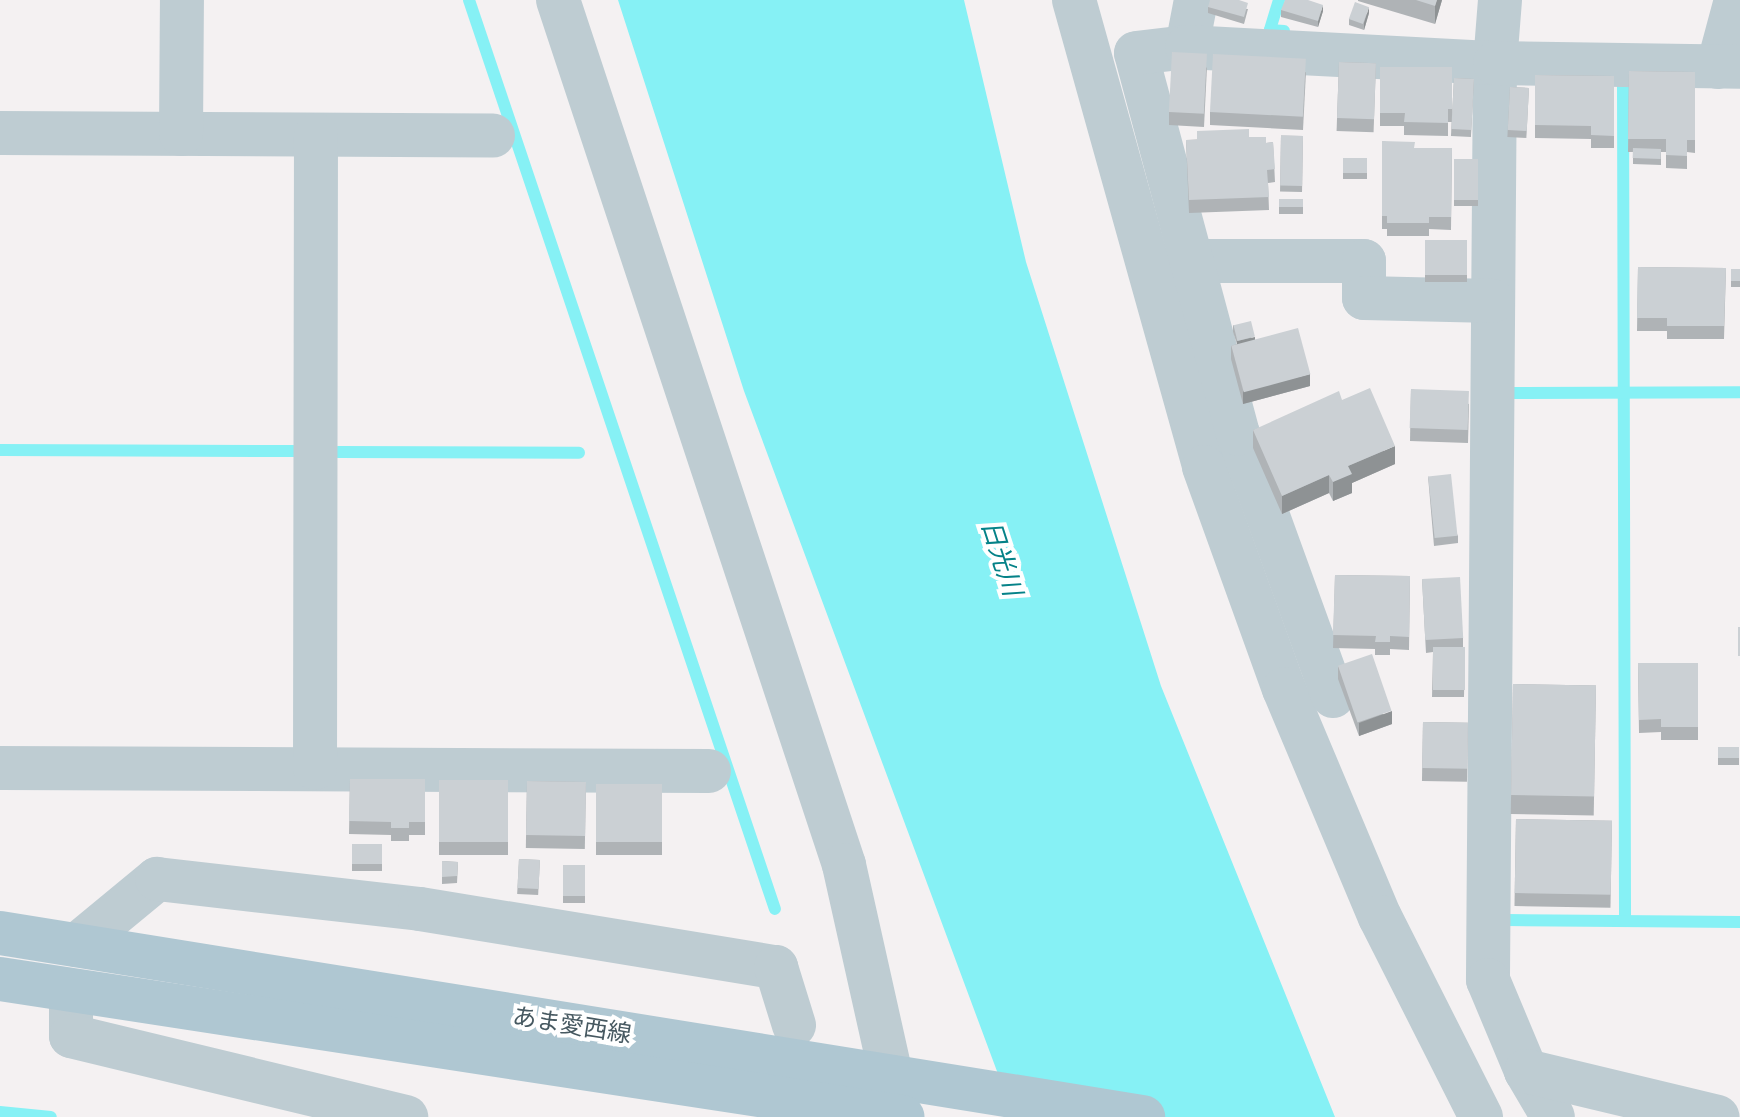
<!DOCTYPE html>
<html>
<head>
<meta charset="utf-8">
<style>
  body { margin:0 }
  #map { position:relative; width:1740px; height:1117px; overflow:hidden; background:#f4f1f2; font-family:"Space Grotesk","Noto Sans JP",sans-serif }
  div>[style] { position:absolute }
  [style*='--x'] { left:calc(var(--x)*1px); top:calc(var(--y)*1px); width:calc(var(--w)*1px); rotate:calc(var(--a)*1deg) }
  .water>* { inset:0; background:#86f1f5 }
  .stream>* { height:12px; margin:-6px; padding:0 6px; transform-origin:6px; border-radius:6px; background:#86f1f5 }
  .minor>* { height:44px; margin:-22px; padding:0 22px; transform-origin:22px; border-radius:22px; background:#beccd2 }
  .major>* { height:44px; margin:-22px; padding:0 22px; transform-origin:22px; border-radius:22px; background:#afc7d2 }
  .wall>* { inset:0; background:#afb3b6; transform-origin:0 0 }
  .shaded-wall>* { inset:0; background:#8e9294 }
  .building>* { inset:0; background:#cbd0d4; transform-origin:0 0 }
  span { translate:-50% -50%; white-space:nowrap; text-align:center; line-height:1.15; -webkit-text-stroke:8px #fff; paint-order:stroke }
  .street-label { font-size:24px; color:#475961 }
  .water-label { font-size:26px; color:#058288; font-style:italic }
</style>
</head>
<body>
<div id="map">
  <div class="water">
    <i style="clip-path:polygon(618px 0,964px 0,1026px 262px,1161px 686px,1335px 1117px,1014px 1117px,744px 391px)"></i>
  </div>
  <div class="stream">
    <i style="--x:469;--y:0;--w:959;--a:71.4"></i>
    <i style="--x:1279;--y:0;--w:31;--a:107"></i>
    <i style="--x:1270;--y:30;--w:14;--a:4"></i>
    <i style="--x:1623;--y:85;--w:836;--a:89.86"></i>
    <i style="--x:1505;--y:393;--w:235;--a:-0.2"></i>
    <i style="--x:0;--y:450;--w:298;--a:0.2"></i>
    <i style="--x:338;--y:452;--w:241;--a:0.2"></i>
    <i style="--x:1507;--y:920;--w:233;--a:0.5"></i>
    <i style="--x:0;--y:1112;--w:51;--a:5.6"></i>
  </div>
  <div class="minor">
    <i style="--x:558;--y:0;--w:911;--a:71.7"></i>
    <i style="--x:844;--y:865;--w:216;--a:77.4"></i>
    <i style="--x:1074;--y:0;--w:485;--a:74.4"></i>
    <i style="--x:1204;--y:467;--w:236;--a:70.2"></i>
    <i style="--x:1284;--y:689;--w:247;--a:67.2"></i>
    <i style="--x:1380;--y:917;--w:224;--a:63.2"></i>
    <i style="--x:1500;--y:0;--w:63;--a:94.5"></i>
    <i style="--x:1495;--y:63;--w:917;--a:90.44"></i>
    <i style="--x:1488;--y:980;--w:99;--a:67.3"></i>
    <i style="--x:1526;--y:1071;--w:53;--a:59.6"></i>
    <i style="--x:1187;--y:47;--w:48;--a:-79.2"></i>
    <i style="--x:1718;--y:67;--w:69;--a:-75"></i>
    <i style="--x:0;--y:133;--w:493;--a:0.3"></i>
    <i style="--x:181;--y:134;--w:134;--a:-89.6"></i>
    <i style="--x:1192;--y:261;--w:172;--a:0"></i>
    <i style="--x:1364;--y:261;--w:37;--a:90"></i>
    <i style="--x:1364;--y:298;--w:129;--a:1.3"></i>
    <i style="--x:1333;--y:696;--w:279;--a:-109.9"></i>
    <i style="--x:1238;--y:434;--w:394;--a:-105"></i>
    <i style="--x:1136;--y:53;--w:51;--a:-6.7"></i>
    <i style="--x:1187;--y:47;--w:308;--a:3"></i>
    <i style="--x:1495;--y:63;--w:245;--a:0.9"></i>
    <i style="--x:0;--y:768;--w:709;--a:0.24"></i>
    <i style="--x:315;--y:768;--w:633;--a:-89.91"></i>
    <i style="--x:77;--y:945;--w:104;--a:-39.5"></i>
    <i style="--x:157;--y:879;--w:265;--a:6.5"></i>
    <i style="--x:420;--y:909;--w:361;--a:9.3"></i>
    <i style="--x:776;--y:967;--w:61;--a:72.8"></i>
    <i style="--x:71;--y:991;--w:45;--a:90"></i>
    <i style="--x:71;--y:1036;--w:345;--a:13.6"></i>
    <i style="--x:1526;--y:1071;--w:197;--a:13.5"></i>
  </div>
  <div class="major">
    <i style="--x:0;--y:933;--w:1158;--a:9.15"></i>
    <i style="--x:0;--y:979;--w:913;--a:8.69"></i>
  </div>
  <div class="wall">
    <i style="clip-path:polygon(1358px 0,1442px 0,1435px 24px,1358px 1px)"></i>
    <i style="clip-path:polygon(1208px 7px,1248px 9px,1244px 24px,1208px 13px)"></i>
    <i style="clip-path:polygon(1281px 10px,1323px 11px,1318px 27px,1281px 17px)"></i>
    <i style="clip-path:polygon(1369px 13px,1364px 30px,1349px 25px,1349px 19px)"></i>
    <i style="left:1339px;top:62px;width:37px;height:69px;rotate:2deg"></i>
    <i style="clip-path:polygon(1207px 67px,1204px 127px,1169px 125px,1169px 112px)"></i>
    <i style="clip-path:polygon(1380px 67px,1452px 67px,1452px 122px,1448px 122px,1448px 136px,1404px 135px,1404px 126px,1380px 126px)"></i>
    <i style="clip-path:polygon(1629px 71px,1695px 72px,1695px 153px,1687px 152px,1687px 169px,1666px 168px,1666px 152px,1661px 152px,1661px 165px,1633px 164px,1633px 152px,1628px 152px)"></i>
    <i style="clip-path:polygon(1306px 72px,1303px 130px,1210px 125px,1210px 112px)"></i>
    <i style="clip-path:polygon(1535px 75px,1614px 76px,1614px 148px,1591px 148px,1591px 139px,1535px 138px)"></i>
    <i style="left:1454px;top:78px;width:20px;height:58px;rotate:3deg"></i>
    <i style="left:1510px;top:87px;width:19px;height:50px;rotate:3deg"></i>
    <i style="left:1303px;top:136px;width:56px;height:22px;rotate:91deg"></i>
    <i style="clip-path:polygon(1249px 137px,1266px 143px,1273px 142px,1275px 182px,1268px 183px,1269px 210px,1189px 213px,1186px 140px)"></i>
    <i style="clip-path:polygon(1382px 141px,1414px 148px,1452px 148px,1451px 230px,1429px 229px,1429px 236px,1387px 236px,1387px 229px,1382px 229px)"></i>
    <i style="left:1343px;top:158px;width:24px;height:21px"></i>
    <i style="left:1454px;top:159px;width:24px;height:47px"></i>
    <i style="left:1279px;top:199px;width:24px;height:15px"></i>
    <i style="left:1425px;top:240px;width:42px;height:42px"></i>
    <i style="clip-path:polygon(1638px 267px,1726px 268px,1724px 339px,1667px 339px,1667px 331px,1637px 331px)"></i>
    <i style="left:1731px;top:269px;width:9px;height:18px"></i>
    <i style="clip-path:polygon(1233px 325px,1255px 340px,1310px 386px,1243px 404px,1231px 359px,1231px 346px,1237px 344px,1233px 332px)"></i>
    <i style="clip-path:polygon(1411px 389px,1469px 404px,1468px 443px,1410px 441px)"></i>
    <i style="clip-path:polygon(1342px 400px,1395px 464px,1352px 483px,1352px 493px,1333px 501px,1329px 493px,1282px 514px,1253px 448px,1253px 430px)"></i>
    <i style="clip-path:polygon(1428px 476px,1458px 536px,1458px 543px,1434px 546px)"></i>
    <i style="clip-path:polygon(1335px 575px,1410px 576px,1409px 650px,1390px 649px,1390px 655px,1375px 655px,1375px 649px,1333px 648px)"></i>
    <i style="clip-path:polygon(1422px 579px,1463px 638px,1463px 647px,1465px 647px,1464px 697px,1432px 697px,1433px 652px,1426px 653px)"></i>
    <i style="clip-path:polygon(1638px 663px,1698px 663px,1698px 740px,1661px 740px,1661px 732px,1639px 733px)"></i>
    <i style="clip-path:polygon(1338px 666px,1392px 724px,1359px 736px,1338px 679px)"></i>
    <i style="left:1513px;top:684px;width:83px;height:130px;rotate:1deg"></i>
    <i style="left:1423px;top:722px;width:45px;height:59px;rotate:1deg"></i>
    <i style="left:1718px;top:747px;width:21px;height:18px"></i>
    <i style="clip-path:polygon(350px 779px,425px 779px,425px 835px,409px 835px,409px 841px,391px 841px,391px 835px,349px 834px)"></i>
    <i style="left:439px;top:780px;width:69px;height:75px"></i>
    <i style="left:527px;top:781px;width:59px;height:67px;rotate:1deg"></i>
    <i style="left:596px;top:784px;width:66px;height:71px"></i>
    <i style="left:1516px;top:819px;width:96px;height:87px;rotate:1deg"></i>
    <i style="left:352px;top:844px;width:30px;height:27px"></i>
    <i style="left:519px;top:859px;width:21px;height:35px;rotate:3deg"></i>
    <i style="clip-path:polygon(442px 861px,458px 862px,457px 883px,442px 884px)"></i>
    <i style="left:563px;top:865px;width:22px;height:38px"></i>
  </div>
  <div class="shaded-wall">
    <i style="clip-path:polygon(1437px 0,1442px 0,1435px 24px,1435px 6px)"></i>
    <i style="clip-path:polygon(1323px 5px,1323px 11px,1318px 27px,1318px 21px)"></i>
    <i style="clip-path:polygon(1369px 7px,1369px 13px,1364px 30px,1364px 23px)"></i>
    <i style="clip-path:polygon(1255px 337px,1255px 344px,1237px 348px,1237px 341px)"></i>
    <i style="clip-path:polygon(1310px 374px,1310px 386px,1243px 404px,1243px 391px)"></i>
    <i style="clip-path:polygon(1395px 446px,1395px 464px,1352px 483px,1352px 493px,1333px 501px,1333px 482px,1348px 466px)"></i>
    <i style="clip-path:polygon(1329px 475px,1329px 493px,1282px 514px,1282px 496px)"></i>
    <i style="clip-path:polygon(1392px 711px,1392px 724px,1359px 736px,1359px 723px)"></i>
  </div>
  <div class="building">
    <i style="clip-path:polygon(1210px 0,1239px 0,1248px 3px,1244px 17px,1208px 7px)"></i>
    <i style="clip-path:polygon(1285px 0,1308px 0,1323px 5px,1318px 21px,1281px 10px)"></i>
    <i style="clip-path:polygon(1416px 0,1437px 0,1435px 6px)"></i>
    <i style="left:1355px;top:2px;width:15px;height:18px;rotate:20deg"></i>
    <i style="left:1172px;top:52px;width:35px;height:60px;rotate:3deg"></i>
    <i style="left:1213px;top:54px;width:93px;height:58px;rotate:3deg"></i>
    <i style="left:1339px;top:62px;width:37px;height:56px;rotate:2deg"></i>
    <i style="clip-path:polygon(1380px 67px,1452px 67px,1452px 109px,1448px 109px,1448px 123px,1404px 122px,1405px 113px,1380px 113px)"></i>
    <i style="clip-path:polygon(1629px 71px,1695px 72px,1695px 140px,1687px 140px,1687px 156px,1666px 155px,1666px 139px,1628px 139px)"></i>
    <i style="clip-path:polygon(1535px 75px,1614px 76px,1614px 136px,1591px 135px,1591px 126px,1535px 125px)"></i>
    <i style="left:1454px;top:78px;width:20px;height:51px;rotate:3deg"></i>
    <i style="left:1510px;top:87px;width:19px;height:43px;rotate:3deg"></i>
    <i style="clip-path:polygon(1249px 129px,1249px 137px,1266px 137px,1266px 143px,1273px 142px,1275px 169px,1267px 170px,1269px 197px,1189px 200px,1186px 140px,1197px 140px,1197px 131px)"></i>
    <i style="left:1303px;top:136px;width:50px;height:22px;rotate:91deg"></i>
    <i style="clip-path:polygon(1382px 141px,1415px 142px,1414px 148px,1452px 148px,1451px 217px,1429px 217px,1429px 223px,1387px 223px,1387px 216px,1382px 216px)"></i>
    <i style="left:1633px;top:148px;width:28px;height:10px;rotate:2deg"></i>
    <i style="left:1343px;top:158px;width:24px;height:15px"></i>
    <i style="left:1454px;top:159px;width:24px;height:41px"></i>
    <i style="left:1279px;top:199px;width:24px;height:8px"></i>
    <i style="left:1425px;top:240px;width:42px;height:35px"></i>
    <i style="clip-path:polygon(1638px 267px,1726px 268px,1724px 326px,1667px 326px,1667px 318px,1637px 318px)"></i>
    <i style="left:1731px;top:269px;width:9px;height:12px"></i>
    <i style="left:1251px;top:321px;width:16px;height:18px;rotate:76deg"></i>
    <i style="left:1298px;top:328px;width:48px;height:69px;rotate:75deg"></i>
    <i style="clip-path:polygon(1370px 388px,1395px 446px,1348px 466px,1352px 474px,1333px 482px,1329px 475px,1282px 496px,1253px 430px,1339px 391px,1342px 400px)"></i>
    <i style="left:1411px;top:389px;width:58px;height:39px;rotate:2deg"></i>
    <i style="left:1451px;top:474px;width:62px;height:23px;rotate:84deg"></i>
    <i style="clip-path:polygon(1335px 575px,1410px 576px,1409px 637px,1390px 636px,1390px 642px,1375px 642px,1376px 636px,1333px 635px)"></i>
    <i style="left:1460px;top:577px;width:61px;height:38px;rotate:87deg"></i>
    <i style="left:1738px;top:627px;width:2px;height:29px"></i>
    <i style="left:1433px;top:647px;width:32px;height:43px"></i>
    <i style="left:1372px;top:654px;width:60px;height:36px;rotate:71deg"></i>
    <i style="clip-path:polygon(1638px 663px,1698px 663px,1698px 727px,1661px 727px,1661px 719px,1639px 720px)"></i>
    <i style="left:1513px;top:684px;width:83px;height:111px;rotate:1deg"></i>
    <i style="left:1423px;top:722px;width:45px;height:46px;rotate:1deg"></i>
    <i style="left:1718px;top:747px;width:21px;height:11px"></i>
    <i style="clip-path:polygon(350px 779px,425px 779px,425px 822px,409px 822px,409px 828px,391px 828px,391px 822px,349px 821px)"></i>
    <i style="left:439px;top:780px;width:69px;height:62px"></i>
    <i style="left:527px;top:781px;width:59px;height:54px;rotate:1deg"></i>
    <i style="left:596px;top:784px;width:66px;height:58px"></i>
    <i style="left:1516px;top:819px;width:96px;height:74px;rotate:1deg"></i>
    <i style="left:352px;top:844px;width:30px;height:20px"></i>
    <i style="left:519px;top:859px;width:21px;height:29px;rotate:3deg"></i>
    <i style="clip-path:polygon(442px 861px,458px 862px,457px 876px,442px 877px)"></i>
    <i style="left:563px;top:865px;width:22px;height:31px"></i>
  </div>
  <div class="street-label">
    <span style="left:572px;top:1025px;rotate:9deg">あま愛西線</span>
  </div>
  <div class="water-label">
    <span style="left:1001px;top:558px;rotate:72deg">日光川</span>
  </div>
</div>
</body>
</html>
